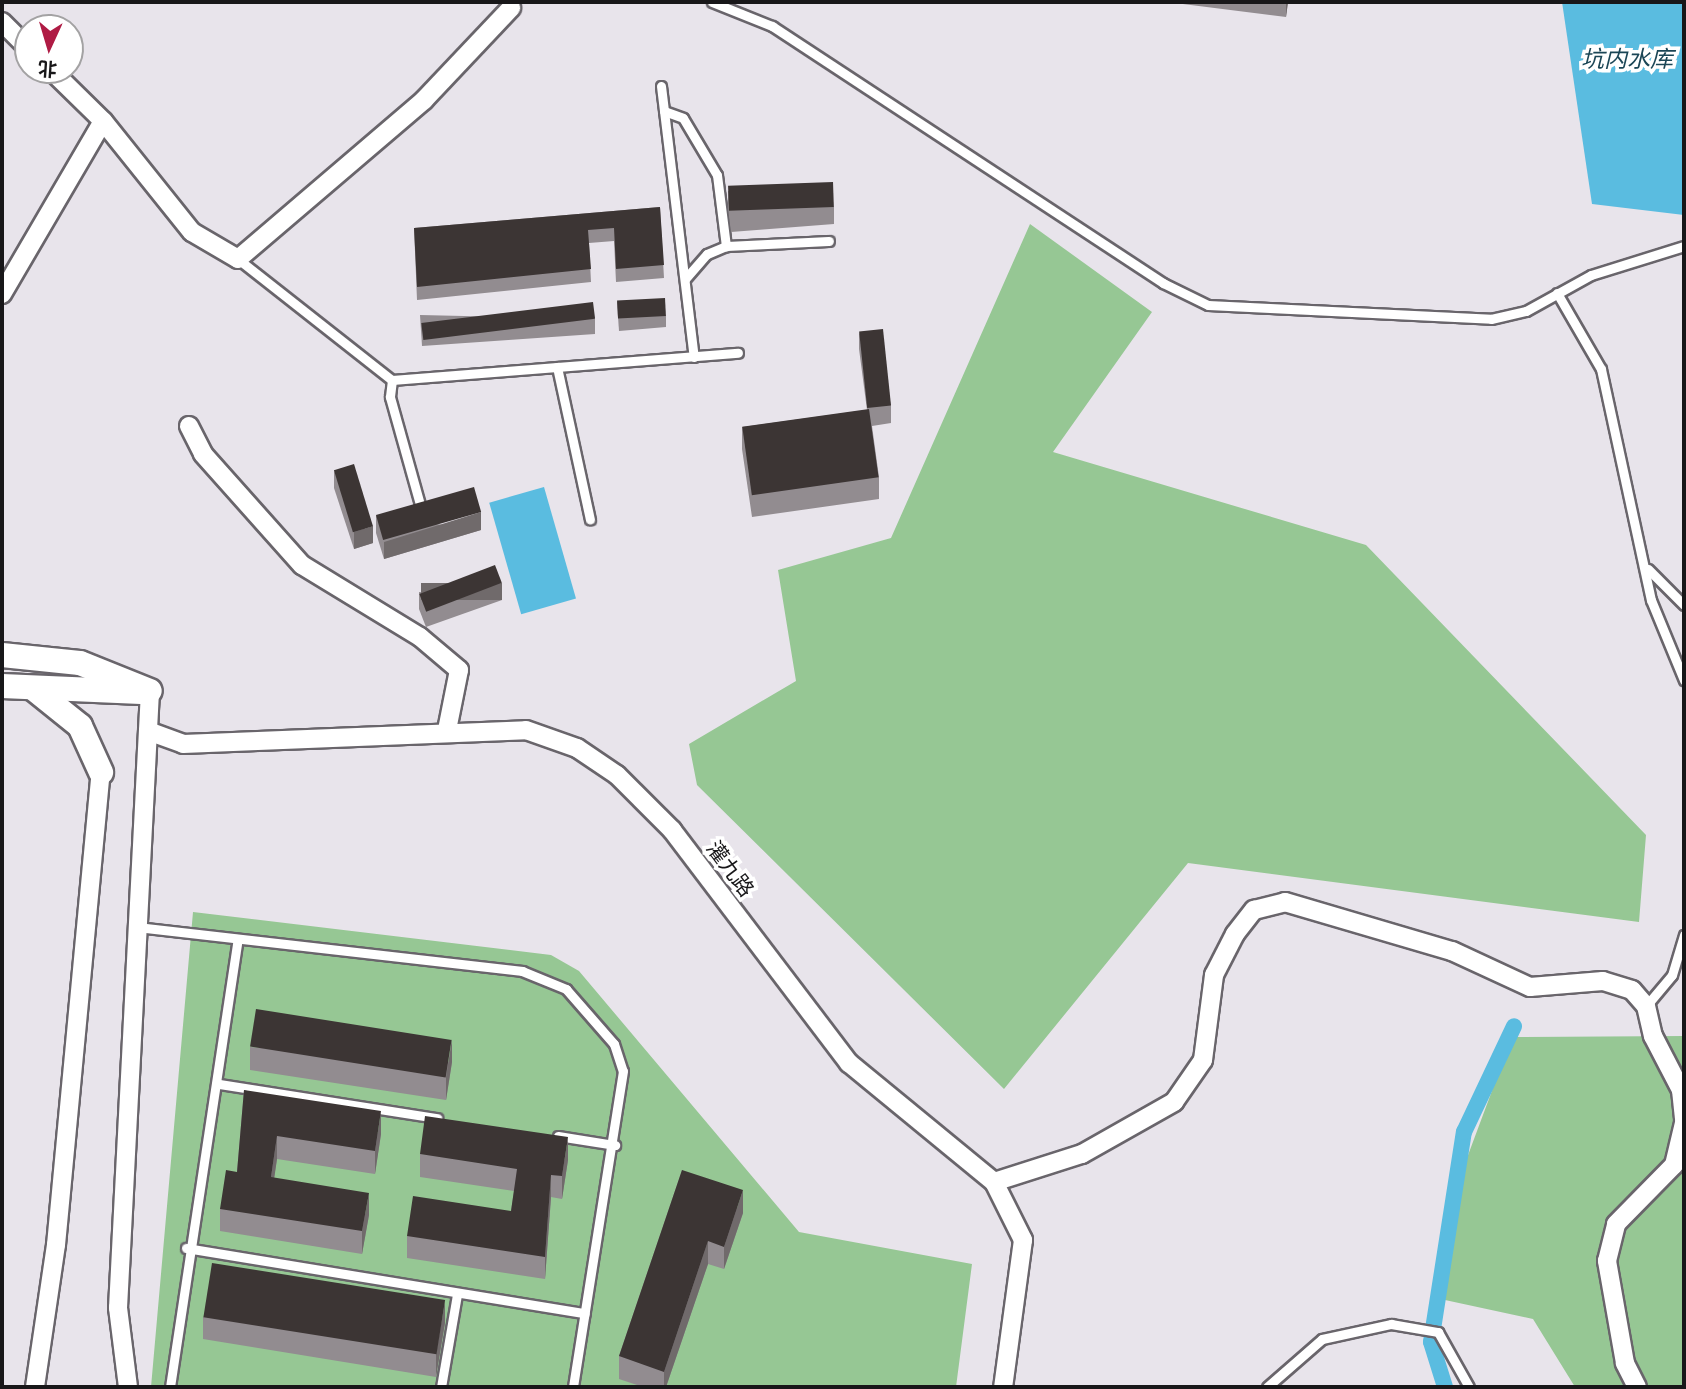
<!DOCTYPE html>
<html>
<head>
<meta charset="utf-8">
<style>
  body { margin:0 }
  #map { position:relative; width:1686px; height:1389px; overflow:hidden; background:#e8e4eb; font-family:Poppins,"Noto Sans SC",sans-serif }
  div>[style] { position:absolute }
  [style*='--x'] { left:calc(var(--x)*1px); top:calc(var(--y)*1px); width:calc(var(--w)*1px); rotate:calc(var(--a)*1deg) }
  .green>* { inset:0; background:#96c794 }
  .water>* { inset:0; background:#5abce0; transform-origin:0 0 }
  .canal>* { height:16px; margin:-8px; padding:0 8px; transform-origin:8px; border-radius:8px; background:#5abce0 }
  .roads { filter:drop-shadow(2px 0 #69656b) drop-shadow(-2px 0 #69656b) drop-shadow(0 2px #69656b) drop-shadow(0 -2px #69656b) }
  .lane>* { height:9px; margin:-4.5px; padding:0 4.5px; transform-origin:4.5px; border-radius:4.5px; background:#fff }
  .street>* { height:18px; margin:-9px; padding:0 9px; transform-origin:9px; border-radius:9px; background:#fff }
  .secondary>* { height:24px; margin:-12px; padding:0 12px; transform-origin:12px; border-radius:12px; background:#fff }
  .wall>* { inset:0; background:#928c90 }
  .shaded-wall>* { inset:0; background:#706a6b; transform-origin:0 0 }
  .building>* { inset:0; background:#3c3534; transform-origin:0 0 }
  span { translate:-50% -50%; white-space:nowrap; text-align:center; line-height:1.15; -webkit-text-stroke:7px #fff; paint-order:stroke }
  .street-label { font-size:21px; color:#181719 }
  .water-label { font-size:23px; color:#1b4656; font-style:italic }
  .frame { position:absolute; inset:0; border:4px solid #181719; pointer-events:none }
  .north { position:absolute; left:14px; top:14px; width:70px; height:70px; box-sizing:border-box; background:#fff; border:2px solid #a3a2a3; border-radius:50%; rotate:184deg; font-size:19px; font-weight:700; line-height:28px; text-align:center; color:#181719 }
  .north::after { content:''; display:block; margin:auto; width:24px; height:32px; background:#af1b44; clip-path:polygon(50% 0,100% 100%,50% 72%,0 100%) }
</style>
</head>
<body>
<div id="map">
  <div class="green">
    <i style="clip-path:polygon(1030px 224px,1152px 312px,1053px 452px,1366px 545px,1646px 835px,1639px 922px,1188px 863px,1004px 1089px,697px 785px,689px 744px,796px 681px,778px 570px,891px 538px)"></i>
    <i style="clip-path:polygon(193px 912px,551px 955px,579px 971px,799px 1232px,972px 1264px,956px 1387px,151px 1387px)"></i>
    <i style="clip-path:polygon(1684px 1036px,1684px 1387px,1575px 1387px,1533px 1319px,1445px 1300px,1461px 1174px,1512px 1037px)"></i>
  </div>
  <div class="water">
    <i style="clip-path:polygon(1562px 2px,1684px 2px,1684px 215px,1592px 204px)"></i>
    <i style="left:544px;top:487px;width:116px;height:57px;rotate:74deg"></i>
  </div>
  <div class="canal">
    <i style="--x:1445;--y:1387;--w:47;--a:-107.3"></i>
    <i style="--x:1431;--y:1342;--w:213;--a:-81.1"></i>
    <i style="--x:1464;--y:1132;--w:117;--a:-64.7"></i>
  </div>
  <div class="roads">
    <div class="lane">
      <i style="--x:712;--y:2;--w:65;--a:21.8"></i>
      <i style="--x:772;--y:26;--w:468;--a:33.3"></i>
      <i style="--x:1163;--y:283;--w:50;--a:26.1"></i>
      <i style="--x:1208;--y:305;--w:283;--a:2.8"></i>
      <i style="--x:1491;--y:319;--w:36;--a:-13"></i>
      <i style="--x:1526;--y:311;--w:74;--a:-29"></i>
      <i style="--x:1591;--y:275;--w:97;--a:-17.3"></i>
      <i style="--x:661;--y:86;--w:273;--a:83.1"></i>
      <i style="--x:664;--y:111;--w:20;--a:20"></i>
      <i style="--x:683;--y:118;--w:66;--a:59.2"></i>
      <i style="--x:717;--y:175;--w:72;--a:82.8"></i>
      <i style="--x:238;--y:259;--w:196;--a:38.2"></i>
      <i style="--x:392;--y:380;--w:347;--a:-4.5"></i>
      <i style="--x:685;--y:279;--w:33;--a:-49"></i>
      <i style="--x:707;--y:254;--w:21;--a:-23"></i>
      <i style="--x:726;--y:246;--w:103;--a:-2.8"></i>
      <i style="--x:1557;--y:293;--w:88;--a:59.9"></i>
      <i style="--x:1601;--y:369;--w:236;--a:77.8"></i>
      <i style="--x:1651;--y:600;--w:87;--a:67.6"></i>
      <i style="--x:557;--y:367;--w:156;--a:77.8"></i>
      <i style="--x:392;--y:380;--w:17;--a:97"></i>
      <i style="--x:390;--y:397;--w:115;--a:74.4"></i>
      <i style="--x:1648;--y:569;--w:51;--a:45"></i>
      <i style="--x:137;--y:927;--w:388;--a:6.5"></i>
      <i style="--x:522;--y:971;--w:48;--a:22.2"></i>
      <i style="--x:566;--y:989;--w:73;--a:48.9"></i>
      <i style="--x:614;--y:1044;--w:28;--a:72"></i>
      <i style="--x:623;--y:1071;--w:320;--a:99"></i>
      <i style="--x:1646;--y:1006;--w:40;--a:-50"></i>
      <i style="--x:1672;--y:975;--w:42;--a:-73.3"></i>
      <i style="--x:219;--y:1084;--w:221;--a:8.9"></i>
      <i style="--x:558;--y:1136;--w:58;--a:9"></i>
      <i style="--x:186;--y:1248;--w:404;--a:9.3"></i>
      <i style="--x:170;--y:1387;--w:453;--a:-81.4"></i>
      <i style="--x:441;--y:1387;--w:94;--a:-80.2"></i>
      <i style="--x:1267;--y:1387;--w:73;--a:-41.1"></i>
      <i style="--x:1322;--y:1339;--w:71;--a:-12.3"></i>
      <i style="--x:1391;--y:1324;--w:48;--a:9.7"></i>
      <i style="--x:1438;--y:1332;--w:63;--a:60.6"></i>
    </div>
    <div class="street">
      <i style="--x:2;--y:22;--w:37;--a:45"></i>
      <i style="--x:51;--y:70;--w:73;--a:44.4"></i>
      <i style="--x:103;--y:121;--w:142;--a:51.3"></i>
      <i style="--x:192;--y:232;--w:53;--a:30.4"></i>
      <i style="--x:238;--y:259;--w:245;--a:-40.5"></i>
      <i style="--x:424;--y:100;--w:127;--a:-46.6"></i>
      <i style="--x:2;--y:294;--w:200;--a:-59.7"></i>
      <i style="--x:189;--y:426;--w:31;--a:63"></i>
      <i style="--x:203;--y:454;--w:149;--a:48.3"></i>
      <i style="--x:302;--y:565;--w:138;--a:31.4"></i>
      <i style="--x:420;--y:637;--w:51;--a:40.2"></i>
      <i style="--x:459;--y:670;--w:61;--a:101.3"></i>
      <i style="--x:148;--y:731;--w:37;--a:20"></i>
      <i style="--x:183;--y:744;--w:343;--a:-2.3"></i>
      <i style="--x:526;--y:730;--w:54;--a:19.4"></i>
      <i style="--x:577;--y:748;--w:48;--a:34"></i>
      <i style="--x:617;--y:775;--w:78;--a:45"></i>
      <i style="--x:672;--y:830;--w:293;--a:52.8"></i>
      <i style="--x:849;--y:1063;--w:188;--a:39.4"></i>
      <i style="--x:994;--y:1182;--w:65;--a:63.4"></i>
      <i style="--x:1023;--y:1240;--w:148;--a:97.7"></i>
      <i style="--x:994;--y:1182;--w:92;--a:-17.7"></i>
      <i style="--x:1082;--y:1154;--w:106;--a:-29.5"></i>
      <i style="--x:1174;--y:1102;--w:51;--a:-55.4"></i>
      <i style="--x:1203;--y:1060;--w:86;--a:-82.6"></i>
      <i style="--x:1214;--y:975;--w:46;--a:-62.9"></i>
      <i style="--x:1235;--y:934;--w:31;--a:-52"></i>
      <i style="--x:1254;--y:910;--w:32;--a:-14"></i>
      <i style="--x:1285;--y:902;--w:174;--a:16.4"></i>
      <i style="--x:1452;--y:951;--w:86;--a:24.8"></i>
      <i style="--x:1530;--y:987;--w:73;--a:-4.7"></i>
      <i style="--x:1603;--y:981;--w:30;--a:17"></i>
      <i style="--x:1632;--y:990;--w:21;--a:49"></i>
      <i style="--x:1646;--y:1006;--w:31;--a:77"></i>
      <i style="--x:1653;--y:1036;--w:61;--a:62.6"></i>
      <i style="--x:1681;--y:1090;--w:30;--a:84"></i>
      <i style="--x:35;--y:1387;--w:144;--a:-81.6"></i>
      <i style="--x:56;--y:1245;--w:475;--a:-84.6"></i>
      <i style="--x:128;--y:1387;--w:80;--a:-97.2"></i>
      <i style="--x:118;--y:1308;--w:618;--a:-87.03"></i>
      <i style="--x:1637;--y:1387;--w:27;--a:-117"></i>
      <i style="--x:1625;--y:1363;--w:104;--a:-100"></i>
      <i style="--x:1607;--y:1261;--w:38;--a:-76"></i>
      <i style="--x:1616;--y:1224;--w:83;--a:-45.5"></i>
      <i style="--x:1674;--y:1165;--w:43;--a:-76.6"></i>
    </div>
    <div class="secondary">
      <i style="--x:2;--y:655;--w:78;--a:5.9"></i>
      <i style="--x:80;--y:663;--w:75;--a:21.8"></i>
      <i style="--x:2;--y:686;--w:139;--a:2.5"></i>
      <i style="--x:34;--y:689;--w:59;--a:38.8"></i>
      <i style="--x:80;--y:726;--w:51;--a:65.5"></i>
    </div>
  </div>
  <div class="wall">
    <i style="clip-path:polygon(1167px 2px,1288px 2px,1286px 17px)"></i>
    <i style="clip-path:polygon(728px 191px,834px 207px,834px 224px,731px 232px,728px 208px)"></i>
    <i style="clip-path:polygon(660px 207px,664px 278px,616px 282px,614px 241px,589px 243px,591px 282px,417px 300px,414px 228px)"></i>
    <i style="clip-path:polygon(617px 302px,666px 316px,666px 327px,619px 331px)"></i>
    <i style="clip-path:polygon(420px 315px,595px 319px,595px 334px,422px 346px)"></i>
    <i style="clip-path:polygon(859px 332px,891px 406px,891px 423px,872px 426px,879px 477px,879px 499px,752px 517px,742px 449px,742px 427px,867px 410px,859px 349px)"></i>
    <i style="clip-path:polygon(334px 471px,373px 543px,354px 549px,334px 488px)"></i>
    <i style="clip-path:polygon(376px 516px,481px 530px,384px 559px,376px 533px)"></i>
    <i style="clip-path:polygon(419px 592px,502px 600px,426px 627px,419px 609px)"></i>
    <i style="clip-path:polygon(250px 1047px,452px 1062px,446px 1100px,250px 1070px)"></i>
    <i style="clip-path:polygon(244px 1090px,381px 1134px,375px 1174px,277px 1159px,274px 1178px,369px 1215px,362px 1254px,220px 1231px,220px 1209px,237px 1172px)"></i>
    <i style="clip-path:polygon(420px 1154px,568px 1160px,562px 1199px,551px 1197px,545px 1279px,407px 1258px,407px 1236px,511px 1211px,514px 1191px,420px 1177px)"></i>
    <i style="clip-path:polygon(682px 1170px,743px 1213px,724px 1269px,708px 1264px,666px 1387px,643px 1387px,619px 1379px,619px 1356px)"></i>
    <i style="clip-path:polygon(203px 1317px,445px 1323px,436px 1377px,203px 1339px)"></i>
  </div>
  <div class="shaded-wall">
    <i style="clip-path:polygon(1286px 2px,1288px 2px,1286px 17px)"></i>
    <i style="clip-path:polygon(481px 512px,481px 530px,384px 559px,384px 542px)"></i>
    <i style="clip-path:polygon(373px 526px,373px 543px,354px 549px,354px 532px)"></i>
    <i style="left:502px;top:583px;width:17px;height:81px;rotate:90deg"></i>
    <i style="clip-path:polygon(452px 1039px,452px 1062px,446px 1100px,446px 1077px)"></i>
    <i style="clip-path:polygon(381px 1111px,381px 1134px,375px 1174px,375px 1151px)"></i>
    <i style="clip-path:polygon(277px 1136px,277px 1159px,271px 1200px,271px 1177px)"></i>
    <i style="clip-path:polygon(568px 1137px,568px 1160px,562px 1199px,562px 1176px)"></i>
    <i style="clip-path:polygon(551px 1175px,551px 1197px,545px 1279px,545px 1257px)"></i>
    <i style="clip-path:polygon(743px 1190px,743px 1213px,724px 1269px,724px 1247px)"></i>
    <i style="clip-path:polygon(369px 1193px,369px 1215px,362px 1254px,362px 1231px)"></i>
    <i style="clip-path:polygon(708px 1241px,708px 1264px,666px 1387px,664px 1387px,664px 1372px)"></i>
    <i style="clip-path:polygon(445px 1301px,445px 1323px,436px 1377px,436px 1354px)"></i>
  </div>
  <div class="building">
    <i style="left:833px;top:182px;width:25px;height:105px;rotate:88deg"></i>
    <i style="clip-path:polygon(660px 207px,664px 265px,616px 269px,614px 228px,588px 230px,591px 269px,417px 287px,414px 228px)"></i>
    <i style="left:665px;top:298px;width:18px;height:48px;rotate:87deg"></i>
    <i style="left:593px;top:302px;width:17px;height:173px;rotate:83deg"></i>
    <i style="left:883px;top:329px;width:77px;height:24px;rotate:84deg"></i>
    <i style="left:869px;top:409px;width:69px;height:128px;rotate:82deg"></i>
    <i style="left:354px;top:464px;width:65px;height:21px;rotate:73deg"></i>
    <i style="left:474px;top:487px;width:26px;height:102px;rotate:74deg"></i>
    <i style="left:495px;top:565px;width:19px;height:81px;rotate:69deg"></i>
    <i style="left:256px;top:1009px;width:198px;height:38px;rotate:9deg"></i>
    <i style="clip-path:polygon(244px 1090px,381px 1111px,375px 1151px,277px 1136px,271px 1177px,369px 1193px,362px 1231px,220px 1209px,226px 1170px,237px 1172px)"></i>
    <i style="clip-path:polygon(425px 1116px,568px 1137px,562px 1176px,551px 1175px,545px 1257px,407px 1236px,413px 1196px,511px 1211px,517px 1169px,420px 1154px)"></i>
    <i style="clip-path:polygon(682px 1170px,743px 1190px,724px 1247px,708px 1241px,664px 1372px,619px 1356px)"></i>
    <i style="left:212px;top:1263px;width:236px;height:55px;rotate:9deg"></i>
  </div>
  <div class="street-label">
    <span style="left:730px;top:869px;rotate:53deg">灌九路</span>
  </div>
  <div class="water-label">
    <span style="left:1627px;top:59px">坑内水库</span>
  </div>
  <div class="frame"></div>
  <div class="north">北</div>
</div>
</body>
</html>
